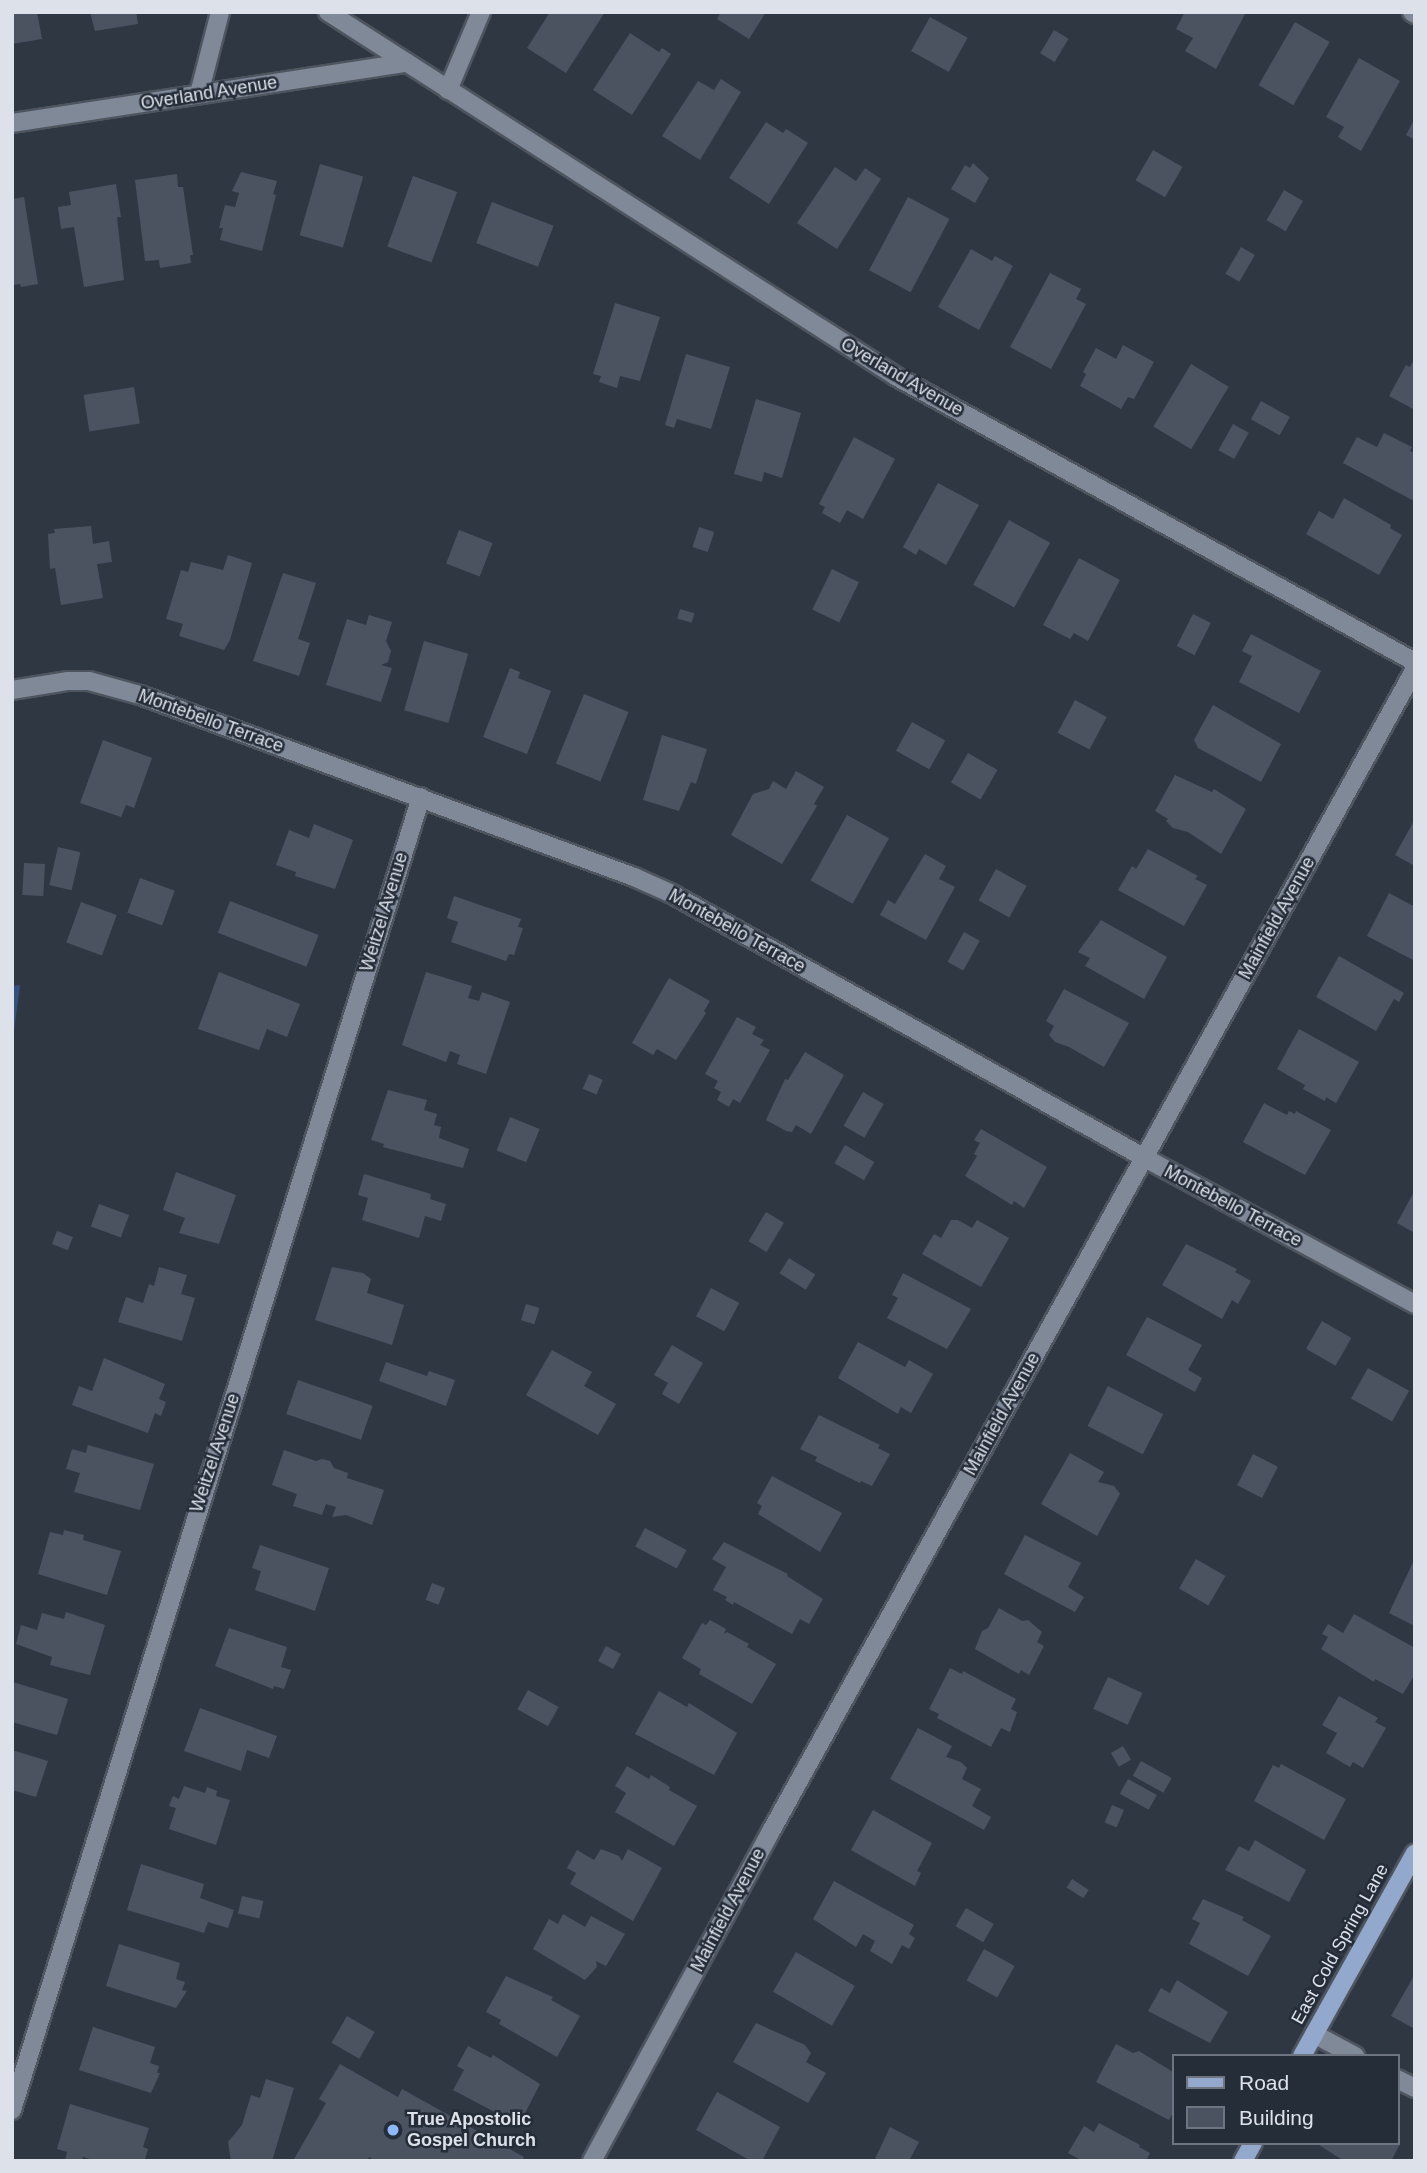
<!DOCTYPE html>
<html>
<head>
<meta charset="utf-8">
<style>
  body { margin:0 }
  #map { position:relative; width:1427px; height:2173px; overflow:hidden; background:#2f3743; font-family:Helvetica,sans-serif }
  div>[style] { position:absolute }
  [style*='--x'] { left:calc(var(--x)*1px); top:calc(var(--y)*1px); width:calc(var(--w)*1px); rotate:calc(var(--a)*1deg) }
  .green>* { inset:0; background:#31507e }
  .building>* { inset:0; background:#4b5361; transform-origin:0 0 }
  .roads { filter:drop-shadow(2px 0 #4e555f) drop-shadow(-2px 0 #4e555f) drop-shadow(0 2px #4e555f) drop-shadow(0 -2px #4e555f) }
  .minor>* { height:18px; margin:-9px; padding:0 9px; transform-origin:9px; border-radius:9px; background:#808998 }
  .major>* { height:18px; margin:-9px; padding:0 9px; transform-origin:9px; border-radius:9px; background:#92a9cd }
  .dots>* { width:19px; height:19px; translate:-50% -50%; box-sizing:border-box; border:4px solid #252d39; border-radius:50% }
  span { translate:-50% -50%; white-space:nowrap; text-align:center; line-height:1.15; -webkit-text-stroke:5px #252d39; paint-order:stroke }
  .street-label { font-size:18px; color:#dde2ea }
  .poi-label { font-size:18px; color:#dde2ea; font-weight:700 }
  .left { translate:0 -50%; text-align:left }
  .frame { position:absolute; inset:0; border:14px solid #dde2ea; pointer-events:none }
  .legend { position:absolute; left:1172px; top:2054px; width:228px; height:91px; box-sizing:border-box; background:#252d39; border:2px solid #6f7580; margin:0; padding:9px 12px; list-style:none; font-size:21px; color:#dde2ea }
  .legend li { display:flex; align-items:center; gap:14px; height:35px }
  .legend b { width:35px; border:2px solid #6f7580 }
</style>
</head>
<body>
<div id="map">
  <div class="green">
    <i style="clip-path:polygon(20px 985px,12px 1047px,12px 986px)"></i>
  </div>
  <div class="building">
    <i style="clip-path:polygon(12px 12px,37px 12px,42px 39px,12px 44px)"></i>
    <i style="clip-path:polygon(90px 12px,136px 12px,138px 24px,95px 31px)"></i>
    <i style="clip-path:polygon(550px 12px,605px 12px,566px 73px,527px 48px)"></i>
    <i style="clip-path:polygon(721px 12px,766px 12px,749px 39px,717px 19px)"></i>
    <i style="clip-path:polygon(1185px 12px,1246px 12px,1216px 69px,1185px 51px,1193px 38px,1176px 29px)"></i>
    <i style="left:930px;top:17px;width:43px;height:39px;rotate:29deg"></i>
    <i style="left:1295px;top:22px;width:40px;height:73px;rotate:30deg"></i>
    <i style="left:1054px;top:30px;width:17px;height:27px;rotate:31deg"></i>
    <i style="clip-path:polygon(630px 33px,659px 52px,662px 48px,671px 54px,632px 115px,593px 90px)"></i>
    <i style="clip-path:polygon(1359px 58px,1400px 81px,1361px 151px,1338px 137px,1344px 127px,1326px 117px)"></i>
    <i style="clip-path:polygon(721px 79px,741px 92px,700px 160px,662px 136px,698px 81px,714px 90px)"></i>
    <i style="clip-path:polygon(1415px 118px,1415px 140px,1406px 135px)"></i>
    <i style="clip-path:polygon(766px 122px,783px 133px,786px 129px,808px 143px,769px 204px,729px 178px)"></i>
    <i style="left:1153px;top:150px;width:34px;height:35px;rotate:30deg"></i>
    <i style="clip-path:polygon(973px 163px,989px 178px,975px 203px,951px 189px,965px 165px,970px 168px)"></i>
    <i style="left:320px;top:164px;width:45px;height:74px;rotate:16deg"></i>
    <i style="clip-path:polygon(835px 167px,856px 181px,865px 168px,881px 179px,837px 249px,797px 223px)"></i>
    <i style="clip-path:polygon(241px 172px,277px 181px,273px 194px,276px 195px,262px 251px,220px 240px,223px 228px,219px 228px,225px 205px,235px 207px,239px 193px,232px 191px)"></i>
    <i style="clip-path:polygon(177px 174px,178px 187px,183px 187px,193px 255px,190px 255px,191px 263px,160px 268px,159px 260px,145px 261px,135px 180px)"></i>
    <i style="left:413px;top:176px;width:47px;height:75px;rotate:20deg"></i>
    <i style="clip-path:polygon(116px 184px,121px 217px,117px 217px,124px 280px,84px 287px,74px 227px,61px 229px,58px 207px,71px 205px,69px 192px)"></i>
    <i style="left:1284px;top:190px;width:22px;height:35px;rotate:30deg"></i>
    <i style="clip-path:polygon(24px 197px,38px 284px,21px 287px,20px 284px,12px 285px,12px 199px)"></i>
    <i style="left:908px;top:197px;width:47px;height:83px;rotate:28deg"></i>
    <i style="left:492px;top:202px;width:66px;height:44px;rotate:21deg"></i>
    <i style="left:1241px;top:247px;width:16px;height:31px;rotate:30deg"></i>
    <i style="clip-path:polygon(971px 249px,992px 261px,995px 256px,1013px 266px,979px 330px,938px 307px)"></i>
    <i style="clip-path:polygon(1050px 273px,1081px 289px,1076px 299px,1086px 304px,1051px 369px,1010px 347px)"></i>
    <i style="clip-path:polygon(615px 303px,660px 317px,640px 381px,620px 376px,617px 388px,599px 382px,601px 376px,593px 374px)"></i>
    <i style="clip-path:polygon(1123px 345px,1154px 362px,1134px 399px,1128px 397px,1121px 409px,1080px 386px,1086px 374px,1083px 372px,1096px 348px,1116px 359px)"></i>
    <i style="clip-path:polygon(686px 354px,730px 367px,711px 429px,677px 419px,674px 428px,665px 425px)"></i>
    <i style="clip-path:polygon(1415px 358px,1415px 410px,1389px 396px,1406px 365px,1410px 367px)"></i>
    <i style="left:1191px;top:364px;width:44px;height:73px;rotate:31deg"></i>
    <i style="left:134px;top:387px;width:37px;height:51px;rotate:81deg"></i>
    <i style="clip-path:polygon(756px 399px,801px 413px,782px 478px,764px 472px,762px 482px,734px 474px)"></i>
    <i style="left:1261px;top:401px;width:33px;height:21px;rotate:29deg"></i>
    <i style="left:1233px;top:424px;width:18px;height:30px;rotate:29deg"></i>
    <i style="clip-path:polygon(1384px 433px,1412px 447px,1410px 451px,1415px 453px,1415px 498px,1412px 500px,1343px 463px,1357px 437px,1377px 447px)"></i>
    <i style="clip-path:polygon(854px 437px,895px 459px,863px 519px,847px 510px,840px 523px,822px 513px,825px 507px,819px 504px)"></i>
    <i style="clip-path:polygon(938px 483px,979px 505px,946px 565px,919px 549px,916px 555px,903px 547px)"></i>
    <i style="clip-path:polygon(1344px 498px,1391px 525px,1390px 528px,1402px 535px,1379px 575px,1306px 534px,1319px 511px,1333px 519px)"></i>
    <i style="left:1009px;top:520px;width:47px;height:74px;rotate:29deg"></i>
    <i style="clip-path:polygon(91px 526px,93px 544px,109px 541px,112px 562px,97px 564px,103px 598px,61px 605px,55px 568px,50px 569px,48px 534px,55px 533px,54px 529px)"></i>
    <i style="left:699px;top:527px;width:16px;height:21px;rotate:18deg"></i>
    <i style="left:459px;top:530px;width:36px;height:36px;rotate:21deg"></i>
    <i style="clip-path:polygon(228px 555px,252px 563px,230px 640px,224px 650px,179px 636px,183px 624px,166px 619px,181px 570px,188px 572px,191px 562px,223px 570px)"></i>
    <i style="clip-path:polygon(1079px 558px,1120px 580px,1088px 641px,1074px 633px,1070px 639px,1043px 625px)"></i>
    <i style="left:832px;top:569px;width:30px;height:45px;rotate:26deg"></i>
    <i style="clip-path:polygon(283px 573px,316px 583px,298px 639px,310px 643px,299px 676px,253px 661px)"></i>
    <i style="left:680px;top:609px;width:15px;height:10px;rotate:16deg"></i>
    <i style="left:1193px;top:614px;width:20px;height:36px;rotate:27deg"></i>
    <i style="clip-path:polygon(369px 615px,392px 622px,386px 641px,391px 651px,388px 662px,381px 665px,392px 668px,381px 702px,326px 685px,347px 619px,366px 625px)"></i>
    <i style="clip-path:polygon(1251px 634px,1321px 671px,1299px 713px,1239px 682px,1252px 656px,1242px 651px)"></i>
    <i style="left:424px;top:641px;width:46px;height:72px;rotate:16deg"></i>
    <i style="clip-path:polygon(510px 668px,520px 672px,518px 678px,551px 691px,527px 754px,483px 737px)"></i>
    <i style="left:584px;top:694px;width:48px;height:75px;rotate:22deg"></i>
    <i style="left:1075px;top:700px;width:36px;height:37px;rotate:28deg"></i>
    <i style="clip-path:polygon(1213px 705px,1281px 744px,1261px 782px,1198px 748px,1194px 740px)"></i>
    <i style="left:912px;top:722px;width:38px;height:33px;rotate:29deg"></i>
    <i style="clip-path:polygon(662px 735px,707px 749px,696px 784px,691px 782px,679px 811px,643px 800px)"></i>
    <i style="clip-path:polygon(103px 740px,152px 758px,134px 808px,126px 805px,121px 817px,80px 803px)"></i>
    <i style="left:968px;top:753px;width:34px;height:34px;rotate:30deg"></i>
    <i style="clip-path:polygon(796px 771px,824px 787px,814px 804px,817px 806px,782px 864px,731px 835px,753px 794px,769px 789px,773px 781px,786px 789px)"></i>
    <i style="clip-path:polygon(1175px 775px,1212px 792px,1214px 789px,1246px 809px,1221px 854px,1188px 832px,1173px 828px,1166px 821px,1168px 819px,1155px 811px)"></i>
    <i style="left:847px;top:815px;width:48px;height:75px;rotate:29deg"></i>
    <i style="clip-path:polygon(1415px 819px,1415px 866px,1395px 855px)"></i>
    <i style="clip-path:polygon(314px 824px,353px 840px,335px 889px,295px 876px,296px 872px,276px 865px,289px 830px,309px 838px)"></i>
    <i style="left:58px;top:847px;width:23px;height:39px;rotate:13deg"></i>
    <i style="clip-path:polygon(1148px 849px,1198px 876px,1195px 879px,1207px 885px,1184px 926px,1118px 890px,1132px 866px,1136px 869px)"></i>
    <i style="clip-path:polygon(925px 854px,946px 866px,939px 879px,955px 887px,926px 940px,880px 915px,888px 900px,895px 904px)"></i>
    <i style="left:24px;top:863px;width:21px;height:32px;rotate:3deg"></i>
    <i style="left:996px;top:869px;width:35px;height:36px;rotate:29deg"></i>
    <i style="left:140px;top:878px;width:37px;height:37px;rotate:20deg"></i>
    <i style="clip-path:polygon(1389px 893px,1415px 907px,1415px 961px,1367px 936px)"></i>
    <i style="clip-path:polygon(454px 896px,521px 919px,518px 927px,523px 928px,514px 955px,509px 954px,506px 961px,451px 942px,458px 922px,447px 918px)"></i>
    <i style="left:230px;top:901px;width:95px;height:34px;rotate:21deg"></i>
    <i style="left:81px;top:902px;width:38px;height:43px;rotate:20deg"></i>
    <i style="clip-path:polygon(1101px 920px,1167px 957px,1144px 999px,1085px 966px,1090px 958px,1078px 952px)"></i>
    <i style="left:964px;top:932px;width:18px;height:34px;rotate:29deg"></i>
    <i style="clip-path:polygon(1339px 956px,1404px 993px,1399px 1002px,1394px 999px,1376px 1031px,1316px 997px)"></i>
    <i style="clip-path:polygon(219px 972px,300px 1004px,287px 1037px,267px 1029px,259px 1050px,198px 1029px)"></i>
    <i style="clip-path:polygon(426px 972px,472px 986px,468px 998px,479px 1001px,482px 992px,510px 1002px,486px 1074px,457px 1064px,460px 1055px,450px 1051px,446px 1062px,402px 1045px)"></i>
    <i style="clip-path:polygon(669px 978px,710px 1001px,704px 1011px,706px 1013px,676px 1060px,657px 1049px,653px 1055px,632px 1043px)"></i>
    <i style="clip-path:polygon(1064px 989px,1129px 1023px,1104px 1067px,1069px 1047px,1055px 1042px,1049px 1035px,1054px 1026px,1046px 1021px)"></i>
    <i style="clip-path:polygon(737px 1017px,756px 1027px,752px 1034px,764px 1040px,760px 1045px,770px 1050px,740px 1103px,733px 1099px,729px 1107px,717px 1100px,721px 1092px,714px 1088px,718px 1081px,705px 1074px)"></i>
    <i style="clip-path:polygon(1299px 1029px,1359px 1062px,1336px 1103px,1326px 1097px,1325px 1101px,1303px 1089px,1305px 1085px,1277px 1069px)"></i>
    <i style="clip-path:polygon(805px 1052px,844px 1075px,811px 1134px,796px 1125px,792px 1132px,786px 1131px,766px 1120px,785px 1079px,788px 1080px)"></i>
    <i style="left:589px;top:1074px;width:15px;height:16px;rotate:23deg"></i>
    <i style="clip-path:polygon(388px 1090px,427px 1100px,424px 1110px,437px 1114px,434px 1125px,441px 1127px,439px 1138px,469px 1149px,463px 1168px,383px 1147px,384px 1144px,371px 1140px)"></i>
    <i style="left:863px;top:1092px;width:24px;height:39px;rotate:30deg"></i>
    <i style="clip-path:polygon(1264px 1103px,1287px 1115px,1289px 1111px,1295px 1114px,1296px 1111px,1331px 1130px,1305px 1175px,1243px 1142px)"></i>
    <i style="left:510px;top:1117px;width:32px;height:36px;rotate:22deg"></i>
    <i style="clip-path:polygon(981px 1129px,1047px 1167px,1024px 1208px,1014px 1201px,1012px 1205px,965px 1176px,977px 1156px,974px 1154px,980px 1143px,974px 1140px)"></i>
    <i style="left:845px;top:1145px;width:34px;height:21px;rotate:30deg"></i>
    <i style="clip-path:polygon(176px 1172px,236px 1195px,219px 1244px,179px 1233px,185px 1218px,163px 1210px)"></i>
    <i style="clip-path:polygon(364px 1174px,431px 1194px,430px 1199px,446px 1204px,441px 1221px,425px 1216px,419px 1238px,362px 1220px,368px 1198px,358px 1195px)"></i>
    <i style="clip-path:polygon(1415px 1190px,1415px 1233px,1397px 1223px)"></i>
    <i style="left:99px;top:1204px;width:32px;height:24px;rotate:20deg"></i>
    <i style="left:766px;top:1212px;width:21px;height:34px;rotate:31deg"></i>
    <i style="clip-path:polygon(951px 1220px,958px 1220px,972px 1228px,977px 1220px,1009px 1238px,981px 1287px,922px 1254px,934px 1234px,941px 1238px)"></i>
    <i style="left:57px;top:1231px;width:17px;height:14px;rotate:21deg"></i>
    <i style="clip-path:polygon(1186px 1244px,1237px 1269px,1235px 1272px,1251px 1281px,1238px 1304px,1232px 1300px,1222px 1319px,1162px 1285px)"></i>
    <i style="left:789px;top:1258px;width:31px;height:18px;rotate:32deg"></i>
    <i style="clip-path:polygon(159px 1267px,187px 1275px,181px 1294px,195px 1298px,182px 1341px,118px 1322px,126px 1297px,143px 1303px,149px 1284px,154px 1286px)"></i>
    <i style="clip-path:polygon(332px 1267px,363px 1273px,371px 1279px,367px 1293px,404px 1305px,392px 1345px,315px 1320px)"></i>
    <i style="clip-path:polygon(903px 1273px,971px 1309px,947px 1349px,887px 1318px,898px 1298px,892px 1295px)"></i>
    <i style="left:711px;top:1288px;width:32px;height:32px;rotate:28deg"></i>
    <i style="left:526px;top:1304px;width:14px;height:17px;rotate:17deg"></i>
    <i style="clip-path:polygon(1147px 1317px,1202px 1345px,1188px 1370px,1202px 1378px,1195px 1392px,1126px 1355px)"></i>
    <i style="left:1322px;top:1321px;width:34px;height:32px;rotate:30deg"></i>
    <i style="clip-path:polygon(858px 1342px,905px 1367px,909px 1360px,933px 1374px,911px 1413px,901px 1407px,898px 1414px,838px 1378px)"></i>
    <i style="clip-path:polygon(672px 1345px,703px 1363px,679px 1404px,662px 1394px,668px 1383px,654px 1375px)"></i>
    <i style="clip-path:polygon(552px 1350px,592px 1372px,584px 1386px,616px 1404px,598px 1435px,526px 1395px)"></i>
    <i style="clip-path:polygon(104px 1358px,165px 1384px,159px 1399px,166px 1402px,161px 1416px,155px 1413px,148px 1433px,72px 1405px,79px 1386px,92px 1391px)"></i>
    <i style="clip-path:polygon(386px 1362px,427px 1376px,429px 1371px,455px 1380px,446px 1406px,379px 1381px)"></i>
    <i style="left:1368px;top:1368px;width:47px;height:35px;rotate:29deg"></i>
    <i style="left:298px;top:1380px;width:79px;height:36px;rotate:19deg"></i>
    <i style="left:1108px;top:1386px;width:62px;height:45px;rotate:27deg"></i>
    <i style="clip-path:polygon(819px 1415px,880px 1445px,878px 1448px,890px 1454px,872px 1486px,861px 1481px,860px 1483px,815px 1461px,817px 1457px,800px 1449px)"></i>
    <i style="clip-path:polygon(88px 1445px,154px 1464px,140px 1510px,74px 1492px,80px 1473px,66px 1469px,72px 1449px,86px 1453px)"></i>
    <i style="clip-path:polygon(284px 1450px,316px 1461px,322px 1459px,330px 1461px,334px 1468px,348px 1473px,347px 1478px,384px 1490px,372px 1525px,346px 1515px,332px 1517px,336px 1507px,326px 1504px,322px 1515px,293px 1506px,297px 1494px,272px 1485px)"></i>
    <i style="clip-path:polygon(1070px 1453px,1104px 1472px,1098px 1482px,1114px 1486px,1120px 1494px,1097px 1536px,1041px 1504px)"></i>
    <i style="left:1253px;top:1454px;width:28px;height:35px;rotate:27deg"></i>
    <i style="clip-path:polygon(772px 1476px,842px 1513px,820px 1552px,758px 1514px,762px 1506px,757px 1503px)"></i>
    <i style="left:645px;top:1528px;width:47px;height:21px;rotate:28deg"></i>
    <i style="clip-path:polygon(64px 1530px,84px 1535px,83px 1540px,121px 1551px,107px 1595px,38px 1574px,50px 1532px,63px 1535px)"></i>
    <i style="clip-path:polygon(1025px 1535px,1081px 1563px,1068px 1587px,1084px 1597px,1075px 1612px,1004px 1574px)"></i>
    <i style="clip-path:polygon(724px 1542px,788px 1574px,787px 1576px,823px 1599px,809px 1624px,800px 1619px,792px 1634px,734px 1602px,733px 1605px,725px 1600px,727px 1597px,713px 1590px,726px 1567px,712px 1559px)"></i>
    <i style="clip-path:polygon(260px 1545px,329px 1568px,315px 1611px,255px 1590px,261px 1571px,252px 1568px)"></i>
    <i style="clip-path:polygon(1415px 1558px,1415px 1626px,1389px 1613px)"></i>
    <i style="left:1196px;top:1559px;width:34px;height:34px;rotate:30deg"></i>
    <i style="left:432px;top:1583px;width:14px;height:18px;rotate:21deg"></i>
    <i style="clip-path:polygon(999px 1608px,1022px 1621px,1028px 1620px,1042px 1632px,1037px 1642px,1044px 1646px,1029px 1675px,1021px 1670px,1019px 1674px,975px 1649px,982px 1631px,988px 1628px)"></i>
    <i style="clip-path:polygon(66px 1612px,105px 1625px,90px 1675px,50px 1665px,52px 1657px,16px 1644px,21px 1625px,37px 1630px,42px 1613px,64px 1619px)"></i>
    <i style="clip-path:polygon(1354px 1614px,1415px 1648px,1415px 1674px,1403px 1694px,1375px 1679px,1374px 1682px,1321px 1649px,1328px 1637px,1322px 1634px,1328px 1624px,1343px 1633px)"></i>
    <i style="clip-path:polygon(710px 1620px,726px 1629px,724px 1634px,727px 1632px,749px 1644px,747px 1647px,776px 1664px,752px 1704px,699px 1674px,701px 1669px,682px 1658px,702px 1623px,706px 1625px)"></i>
    <i style="clip-path:polygon(229px 1628px,287px 1647px,281px 1667px,291px 1670px,284px 1689px,274px 1686px,273px 1689px,215px 1666px)"></i>
    <i style="left:606px;top:1646px;width:17px;height:17px;rotate:28deg"></i>
    <i style="clip-path:polygon(950px 1668px,962px 1674px,963px 1671px,1016px 1699px,1011px 1709px,1017px 1712px,1010px 1732px,1001px 1728px,991px 1747px,937px 1718px,939px 1714px,929px 1709px)"></i>
    <i style="left:1108px;top:1677px;width:38px;height:35px;rotate:25deg"></i>
    <i style="clip-path:polygon(13px 1682px,68px 1699px,57px 1735px,12px 1722px)"></i>
    <i style="left:528px;top:1690px;width:35px;height:22px;rotate:29deg"></i>
    <i style="clip-path:polygon(659px 1691px,687px 1707px,689px 1703px,737px 1733px,714px 1775px,635px 1734px)"></i>
    <i style="clip-path:polygon(1339px 1696px,1378px 1718px,1375px 1722px,1386px 1728px,1363px 1768px,1353px 1762px,1350px 1767px,1326px 1753px,1337px 1733px,1322px 1725px)"></i>
    <i style="clip-path:polygon(200px 1708px,277px 1736px,269px 1758px,247px 1750px,241px 1771px,184px 1751px)"></i>
    <i style="clip-path:polygon(918px 1728px,952px 1746px,946px 1757px,961px 1762px,967px 1768px,962px 1779px,981px 1789px,972px 1806px,991px 1817px,984px 1830px,890px 1779px)"></i>
    <i style="left:1123px;top:1746px;width:16px;height:14px;rotate:60deg"></i>
    <i style="clip-path:polygon(12px 1750px,48px 1761px,36px 1797px,12px 1790px)"></i>
    <i style="left:1141px;top:1761px;width:35px;height:17px;rotate:29deg"></i>
    <i style="clip-path:polygon(1281px 1764px,1346px 1799px,1324px 1840px,1254px 1801px,1273px 1765px,1279px 1768px)"></i>
    <i style="clip-path:polygon(627px 1766px,649px 1779px,651px 1775px,670px 1787px,669px 1790px,697px 1806px,674px 1846px,615px 1812px,626px 1793px,615px 1786px)"></i>
    <i style="left:1128px;top:1779px;width:33px;height:17px;rotate:29deg"></i>
    <i style="clip-path:polygon(184px 1786px,205px 1793px,207px 1787px,217px 1791px,216px 1796px,230px 1800px,216px 1845px,169px 1829px,176px 1808px,169px 1806px,173px 1796px,179px 1799px)"></i>
    <i style="left:1112px;top:1805px;width:13px;height:19px;rotate:23deg"></i>
    <i style="clip-path:polygon(873px 1810px,932px 1843px,917px 1871px,921px 1873px,915px 1886px,851px 1850px)"></i>
    <i style="clip-path:polygon(1255px 1840px,1306px 1870px,1289px 1902px,1225px 1870px,1239px 1846px,1249px 1851px)"></i>
    <i style="clip-path:polygon(601px 1849px,619px 1856px,622px 1861px,628px 1849px,662px 1868px,633px 1921px,570px 1884px,576px 1873px,567px 1868px,577px 1850px,594px 1860px)"></i>
    <i style="clip-path:polygon(141px 1864px,204px 1884px,200px 1898px,234px 1910px,228px 1928px,208px 1922px,204px 1933px,127px 1910px)"></i>
    <i style="left:1072px;top:1879px;width:20px;height:10px;rotate:33deg"></i>
    <i style="clip-path:polygon(834px 1881px,914px 1925px,909px 1934px,915px 1938px,909px 1949px,902px 1945px,892px 1964px,870px 1951px,875px 1941px,863px 1934px,856px 1947px,813px 1919px)"></i>
    <i style="left:242px;top:1896px;width:22px;height:18px;rotate:13deg"></i>
    <i style="clip-path:polygon(1203px 1899px,1244px 1917px,1242px 1920px,1271px 1936px,1248px 1976px,1189px 1944px,1200px 1923px,1192px 1919px)"></i>
    <i style="left:966px;top:1908px;width:32px;height:21px;rotate:30deg"></i>
    <i style="clip-path:polygon(563px 1914px,585px 1927px,591px 1916px,625px 1934px,606px 1966px,596px 1961px,597px 1967px,585px 1980px,533px 1949px,549px 1919px,558px 1924px)"></i>
    <i style="clip-path:polygon(119px 1944px,180px 1963px,176px 1979px,185px 1982px,182px 1990px,187px 1991px,176px 2008px,106px 1986px)"></i>
    <i style="left:984px;top:1949px;width:35px;height:36px;rotate:29deg"></i>
    <i style="left:796px;top:1952px;width:68px;height:46px;rotate:30deg"></i>
    <i style="clip-path:polygon(1415px 1974px,1415px 2029px,1391px 2016px)"></i>
    <i style="clip-path:polygon(506px 1976px,553px 1997px,551px 2000px,580px 2016px,557px 2057px,499px 2024px,501px 2020px,486px 2012px)"></i>
    <i style="clip-path:polygon(1177px 1980px,1228px 2012px,1210px 2043px,1148px 2011px,1161px 1988px,1170px 1993px)"></i>
    <i style="left:347px;top:2016px;width:32px;height:31px;rotate:30deg"></i>
    <i style="clip-path:polygon(756px 2023px,805px 2045px,811px 2053px,806px 2062px,826px 2073px,808px 2103px,733px 2062px)"></i>
    <i style="clip-path:polygon(93px 2027px,155px 2047px,150px 2063px,159px 2066px,157px 2073px,160px 2073px,151px 2093px,79px 2070px)"></i>
    <i style="clip-path:polygon(1116px 2044px,1133px 2053px,1139px 2051px,1173px 2072px,1173px 2113px,1169px 2120px,1096px 2082px)"></i>
    <i style="clip-path:polygon(468px 2046px,491px 2058px,493px 2055px,540px 2084px,519px 2125px,453px 2090px,464px 2070px,457px 2066px)"></i>
    <i style="clip-path:polygon(340px 2064px,398px 2097px,402px 2089px,524px 2157px,522px 2161px,376px 2161px,369px 2157px,367px 2161px,293px 2161px,326px 2103px,319px 2099px)"></i>
    <i style="clip-path:polygon(266px 2079px,294px 2088px,272px 2161px,231px 2161px,228px 2142px,242px 2125px,251px 2095px,260px 2098px)"></i>
    <i style="clip-path:polygon(717px 2092px,780px 2127px,762px 2161px,751px 2161px,696px 2130px)"></i>
    <i style="clip-path:polygon(70px 2104px,149px 2128px,143px 2147px,148px 2149px,145px 2159px,96px 2161px,83px 2157px,82px 2161px,65px 2161px,67px 2152px,57px 2149px)"></i>
    <i style="clip-path:polygon(1099px 2123px,1140px 2145px,1139px 2147px,1150px 2153px,1146px 2161px,1083px 2161px,1068px 2153px,1084px 2126px,1094px 2132px)"></i>
    <i style="clip-path:polygon(890px 2127px,919px 2142px,909px 2161px,874px 2161px)"></i>
    <i style="clip-path:polygon(1316px 2143px,1398px 2143px,1400px 2144px,1391px 2161px,1344px 2161px)"></i>
  </div>
  <div class="roads">
    <div class="minor">
      <i style="--x:328;--y:12;--w:676;--a:32.68"></i>
      <i style="--x:897;--y:377;--w:591;--a:28.82"></i>
      <i style="--x:1412;--y:12;--w:4;--a:34"></i>
      <i style="--x:448;--y:90;--w:85;--a:-67.1"></i>
      <i style="--x:199;--y:94;--w:85;--a:-75.6"></i>
      <i style="--x:12;--y:123;--w:399;--a:-8.7"></i>
      <i style="--x:12;--y:690;--w:57;--a:-9.1"></i>
      <i style="--x:68;--y:681;--w:21;--a:0"></i>
      <i style="--x:89;--y:681;--w:53;--a:15.4"></i>
      <i style="--x:140;--y:695;--w:526;--a:20.22"></i>
      <i style="--x:634;--y:877;--w:42;--a:24.1"></i>
      <i style="--x:672;--y:894;--w:542;--a:29.17"></i>
      <i style="--x:1145;--y:1158;--w:307;--a:28.4"></i>
      <i style="--x:1314;--y:2034;--w:47;--a:28.2"></i>
      <i style="--x:1397;--y:2079;--w:20;--a:27"></i>
      <i style="--x:12;--y:2110;--w:1375;--a:-72.7"></i>
      <i style="--x:592;--y:2161;--w:373;--a:-61.5"></i>
      <i style="--x:770;--y:1833;--w:1331;--a:-61.01"></i>
    </div>
    <div class="major">
      <i style="--x:1302;--y:2056;--w:232;--a:-60.9"></i>
      <i style="--x:1243;--y:2161;--w:21;--a:-61"></i>
    </div>
  </div>
  <div class="dots">
    <i style="left:393px;top:2130px;background:#8db9fc"></i>
  </div>
  <div class="street-label">
    <span style="left:209px;top:93px;rotate:-9deg">Overland Avenue</span>
    <span style="left:902px;top:377px;rotate:30deg">Overland Avenue</span>
    <span style="left:211px;top:721px;rotate:20deg">Montebello Terrace</span>
    <span style="left:384px;top:912px;rotate:-73deg">Weitzel Avenue</span>
    <span style="left:1277px;top:918px;rotate:-61deg">Mainfield Avenue</span>
    <span style="left:737px;top:931px;rotate:29deg">Montebello Terrace</span>
    <span style="left:1233px;top:1206px;rotate:28deg">Montebello Terrace</span>
    <span style="left:1002px;top:1414px;rotate:-61deg">Mainfield Avenue</span>
    <span style="left:215px;top:1453px;rotate:-72deg">Weitzel Avenue</span>
    <span style="left:728px;top:1910px;rotate:-62deg">Mainfield Avenue</span>
    <span style="left:1340px;top:1944px;rotate:-61deg">East Cold Spring Lane</span>
  </div>
  <div class="poi-label">
    <span class="left" style="left:407px;top:2130px">True Apostolic<br>Gospel Church</span>
  </div>
  <div class="frame"></div>
  <ul class="legend">
  <li><b style="height:9px;background:#92a9cd"></b>Road</li>
  <li><b style="height:19px;background:#4b5361"></b>Building</li>
  </ul>
</div>
</body>
</html>
